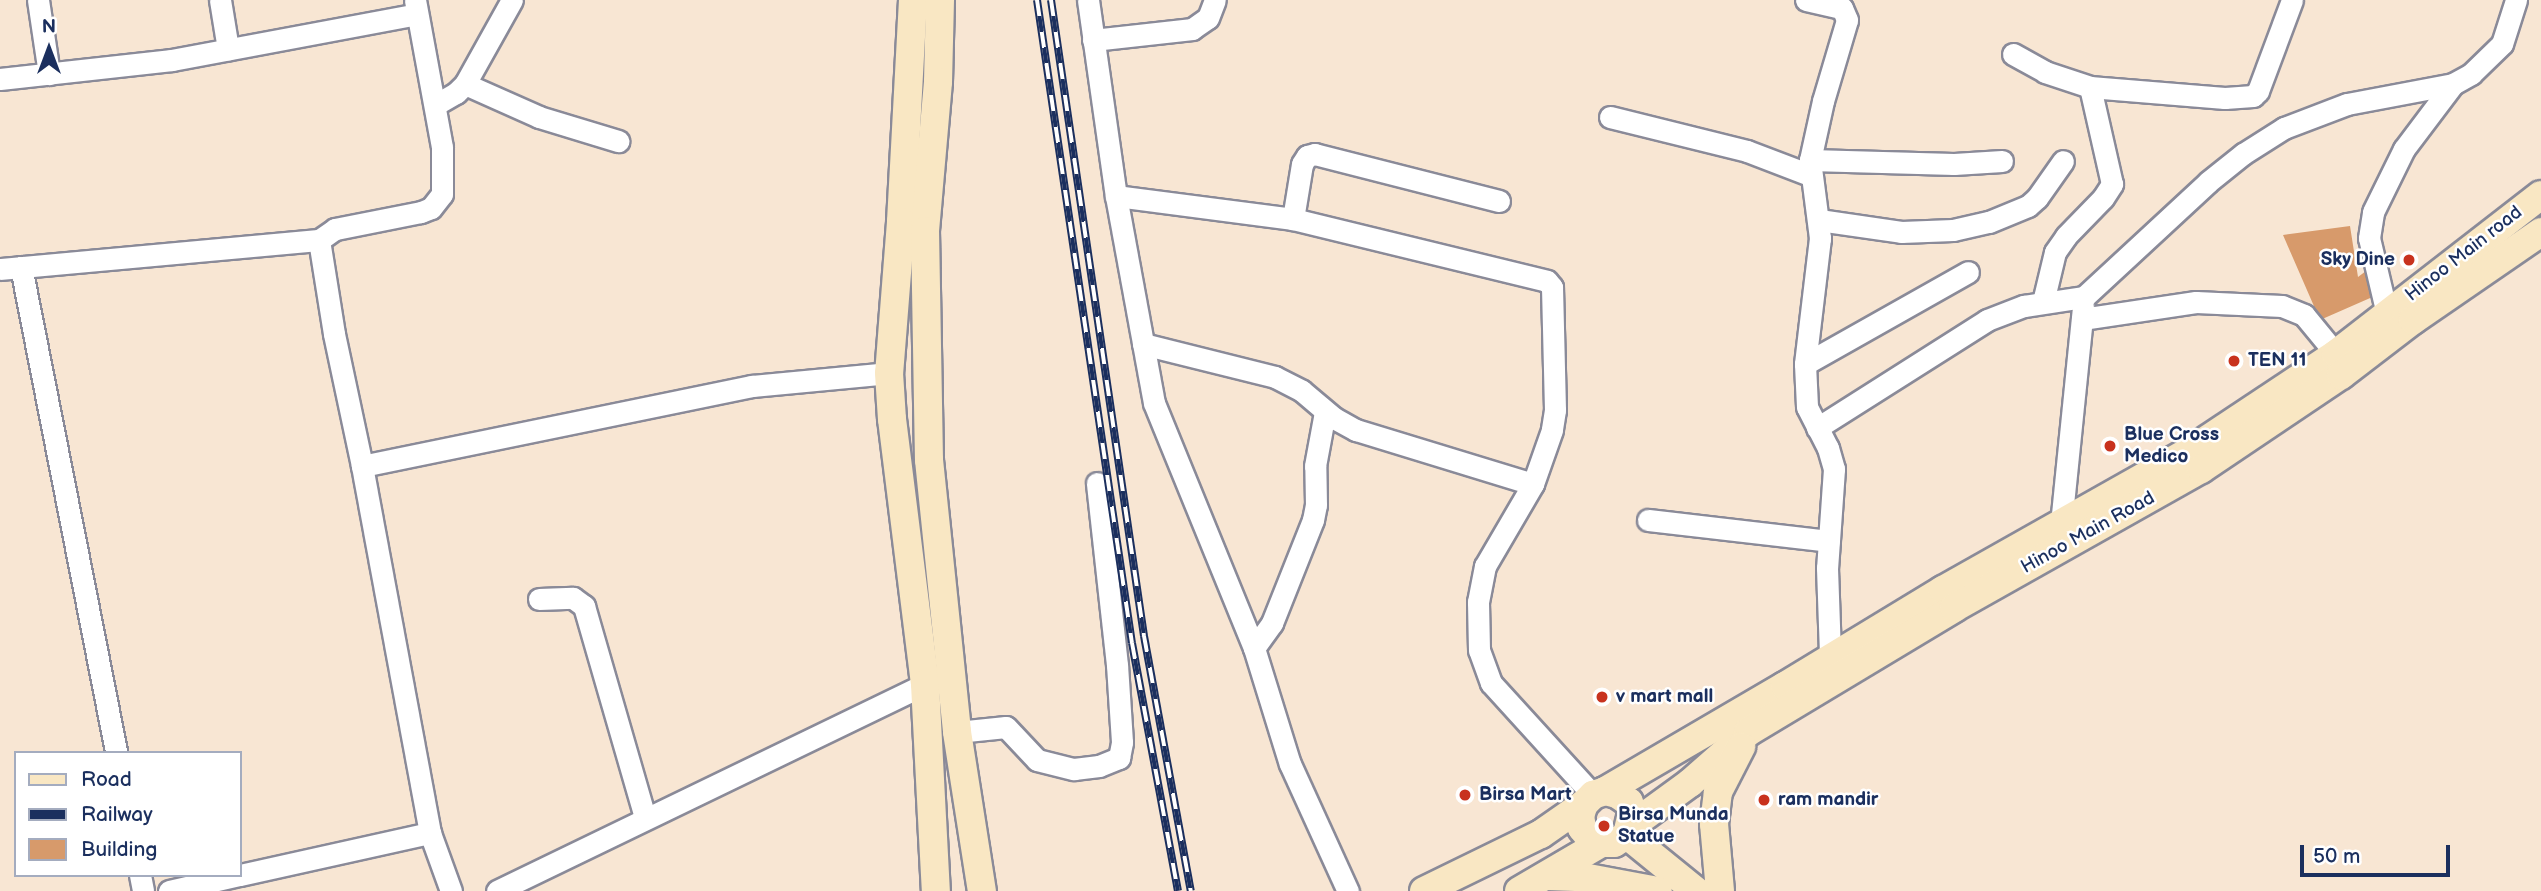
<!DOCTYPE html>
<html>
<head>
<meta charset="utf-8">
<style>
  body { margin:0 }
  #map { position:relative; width:2541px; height:891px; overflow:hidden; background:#f8e6d3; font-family:"Balsamiq Sans",sans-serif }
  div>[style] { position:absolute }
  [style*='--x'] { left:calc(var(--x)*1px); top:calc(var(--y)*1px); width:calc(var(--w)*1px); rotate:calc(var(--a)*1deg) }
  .building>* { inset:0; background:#d79a6b }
  .roads { filter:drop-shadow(2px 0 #8a8a98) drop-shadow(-2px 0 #8a8a98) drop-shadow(0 2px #8a8a98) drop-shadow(0 -2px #8a8a98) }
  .street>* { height:21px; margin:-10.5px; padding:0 10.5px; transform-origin:10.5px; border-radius:10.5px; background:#fff }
  .secondary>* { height:28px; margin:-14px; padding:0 14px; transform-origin:14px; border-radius:14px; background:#f9e7c3 }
  .rail>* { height:8px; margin-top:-4px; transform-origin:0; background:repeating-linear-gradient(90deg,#fff 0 16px,#1b2f5e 0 32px); box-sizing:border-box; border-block:2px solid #1b2f5e }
  .dots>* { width:19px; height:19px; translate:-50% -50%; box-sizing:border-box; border:4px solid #fff; border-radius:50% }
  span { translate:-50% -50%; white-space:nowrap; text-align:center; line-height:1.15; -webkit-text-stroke:5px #fff; paint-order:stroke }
  .street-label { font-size:19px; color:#1b2f5e }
  .poi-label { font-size:19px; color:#1b2f5e; font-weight:700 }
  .right { translate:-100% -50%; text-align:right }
  .left { translate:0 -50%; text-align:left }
  .legend { position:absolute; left:14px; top:751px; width:228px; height:126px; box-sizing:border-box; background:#fff; border:2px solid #a4acbf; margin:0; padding:9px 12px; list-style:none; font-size:21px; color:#1b2f5e }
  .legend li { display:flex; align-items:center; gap:14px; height:35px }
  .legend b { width:35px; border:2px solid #a4acbf }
  .north { position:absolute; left:14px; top:14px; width:70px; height:70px; -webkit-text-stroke:5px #fff; paint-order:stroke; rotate:0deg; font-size:19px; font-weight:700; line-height:28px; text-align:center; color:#1b2f5e }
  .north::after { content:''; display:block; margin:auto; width:24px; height:32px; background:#1b2f5e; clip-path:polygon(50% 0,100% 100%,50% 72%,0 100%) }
  .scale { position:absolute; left:2300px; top:845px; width:150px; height:32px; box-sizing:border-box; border:4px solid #1b2f5e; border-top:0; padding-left:9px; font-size:21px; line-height:24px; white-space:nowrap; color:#1b2f5e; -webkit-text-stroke:5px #fff; paint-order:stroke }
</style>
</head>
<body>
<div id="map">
  <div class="building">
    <i style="clip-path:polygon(2350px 226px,2358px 277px,2366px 271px,2377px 295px,2320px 320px,2283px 235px)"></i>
  </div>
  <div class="roads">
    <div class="street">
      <i style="--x:38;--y:0;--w:75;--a:81.5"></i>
      <i style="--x:220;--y:0;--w:50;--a:80.7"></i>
      <i style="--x:415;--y:0;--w:149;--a:79.6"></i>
      <i style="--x:442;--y:147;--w:47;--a:90"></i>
      <i style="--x:442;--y:194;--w:18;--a:128"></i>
      <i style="--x:431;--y:208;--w:11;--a:158"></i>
      <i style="--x:421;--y:212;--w:88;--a:168.8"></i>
      <i style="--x:335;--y:229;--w:19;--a:145"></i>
      <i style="--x:319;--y:240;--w:95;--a:80.9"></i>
      <i style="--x:334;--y:334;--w:135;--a:78"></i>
      <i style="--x:362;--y:466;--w:373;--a:79.5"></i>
      <i style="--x:430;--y:833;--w:62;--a:70.1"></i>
      <i style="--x:1088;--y:0;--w:198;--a:81.9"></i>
      <i style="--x:1116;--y:196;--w:210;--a:79.6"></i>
      <i style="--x:1154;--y:403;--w:265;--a:67.8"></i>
      <i style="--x:1254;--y:648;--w:121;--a:72.8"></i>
      <i style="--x:1290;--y:764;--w:140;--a:65.5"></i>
      <i style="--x:1806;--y:0;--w:37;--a:13"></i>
      <i style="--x:1842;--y:8;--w:13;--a:67"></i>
      <i style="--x:1847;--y:20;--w:84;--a:106.5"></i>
      <i style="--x:1823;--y:101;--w:60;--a:102.4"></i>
      <i style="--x:1810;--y:160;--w:79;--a:82.7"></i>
      <i style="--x:1820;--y:238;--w:127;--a:96.8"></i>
      <i style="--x:1805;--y:364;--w:43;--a:87.3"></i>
      <i style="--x:1807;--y:407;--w:46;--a:62.9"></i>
      <i style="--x:1828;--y:448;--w:22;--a:74"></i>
      <i style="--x:1834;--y:469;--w:99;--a:94"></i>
      <i style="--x:1827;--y:568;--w:88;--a:88"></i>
      <i style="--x:1093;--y:40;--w:100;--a:-6.3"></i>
      <i style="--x:1192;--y:29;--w:19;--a:-35"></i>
      <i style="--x:1208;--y:18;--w:19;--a:-69"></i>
      <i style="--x:2013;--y:54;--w:37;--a:29"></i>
      <i style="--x:2045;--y:72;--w:47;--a:18.4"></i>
      <i style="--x:2090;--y:87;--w:135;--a:4.7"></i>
      <i style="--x:2225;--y:98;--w:28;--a:-4"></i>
      <i style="--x:2253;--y:96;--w:7;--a:-45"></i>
      <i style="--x:2258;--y:91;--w:97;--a:-69.5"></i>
      <i style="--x:0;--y:79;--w:173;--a:-6.3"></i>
      <i style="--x:172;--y:60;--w:249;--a:-10.6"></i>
      <i style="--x:465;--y:84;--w:81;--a:24"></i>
      <i style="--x:539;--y:117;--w:83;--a:16.9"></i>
      <i style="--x:435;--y:105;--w:24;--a:-30"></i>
      <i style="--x:456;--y:93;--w:13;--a:-45"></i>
      <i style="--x:465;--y:84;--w:96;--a:-60.8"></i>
      <i style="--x:1610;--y:117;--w:141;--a:13.9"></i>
      <i style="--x:1747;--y:151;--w:67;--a:20.9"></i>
      <i style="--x:1810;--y:160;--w:144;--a:1.6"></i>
      <i style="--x:1954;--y:164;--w:48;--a:-3.6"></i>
      <i style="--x:1116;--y:196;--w:178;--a:7.4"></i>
      <i style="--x:1499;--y:201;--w:190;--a:-165.7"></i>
      <i style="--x:1315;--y:154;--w:8;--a:166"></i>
      <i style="--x:1307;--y:156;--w:9;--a:122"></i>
      <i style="--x:1302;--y:164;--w:56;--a:99.3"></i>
      <i style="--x:1293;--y:219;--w:261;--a:13.7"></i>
      <i style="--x:1547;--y:281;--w:8;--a:50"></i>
      <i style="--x:1552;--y:287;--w:123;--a:88.6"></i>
      <i style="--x:1555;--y:410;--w:20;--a:99"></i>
      <i style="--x:1552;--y:430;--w:57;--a:109.4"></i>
      <i style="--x:1533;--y:484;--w:95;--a:120.3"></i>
      <i style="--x:1485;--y:566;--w:37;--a:101"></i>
      <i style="--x:1478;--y:602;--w:48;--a:88.8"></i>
      <i style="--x:1479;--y:650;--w:35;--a:70"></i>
      <i style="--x:1491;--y:683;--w:151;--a:47.7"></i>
      <i style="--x:1819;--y:220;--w:83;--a:8.3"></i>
      <i style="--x:1901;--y:232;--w:52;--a:-2.2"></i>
      <i style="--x:1953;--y:230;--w:37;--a:-13"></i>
      <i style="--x:1989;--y:222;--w:42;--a:-22.3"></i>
      <i style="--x:2028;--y:206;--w:12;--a:-42"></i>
      <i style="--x:2037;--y:198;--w:45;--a:-54.9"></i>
      <i style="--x:21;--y:267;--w:495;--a:78.9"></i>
      <i style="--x:0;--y:269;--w:320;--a:-5.2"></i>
      <i style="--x:2043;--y:302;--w:51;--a:-76.5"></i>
      <i style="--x:2055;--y:252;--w:19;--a:-55"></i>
      <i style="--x:2066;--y:236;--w:53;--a:-45.8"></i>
      <i style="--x:2103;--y:198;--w:17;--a:-57"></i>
      <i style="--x:2112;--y:184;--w:99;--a:-102.8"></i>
      <i style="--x:2387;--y:314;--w:78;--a:-103.3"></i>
      <i style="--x:2369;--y:238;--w:26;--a:-81"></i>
      <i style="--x:2373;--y:212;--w:70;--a:-63.8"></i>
      <i style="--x:2404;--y:149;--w:81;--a:-53"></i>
      <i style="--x:2082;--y:319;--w:115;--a:-8.5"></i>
      <i style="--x:2196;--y:302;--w:86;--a:2.7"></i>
      <i style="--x:2282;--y:306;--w:24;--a:22"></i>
      <i style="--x:2304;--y:315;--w:50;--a:50.6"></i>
      <i style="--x:1143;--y:344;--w:136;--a:14"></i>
      <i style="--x:1275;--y:377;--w:30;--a:27"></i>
      <i style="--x:1302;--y:391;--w:42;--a:40.2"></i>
      <i style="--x:1334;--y:418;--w:25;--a:29"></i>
      <i style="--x:1356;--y:430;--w:185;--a:17"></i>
      <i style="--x:1805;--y:364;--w:187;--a:-29.4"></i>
      <i style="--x:1817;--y:428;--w:201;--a:-32.4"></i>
      <i style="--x:1987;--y:320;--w:40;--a:-21"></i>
      <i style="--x:2024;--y:306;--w:61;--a:-8.5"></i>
      <i style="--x:2084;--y:297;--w:169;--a:-42.8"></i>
      <i style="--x:2208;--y:182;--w:45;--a:-38.7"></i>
      <i style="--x:2243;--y:154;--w:49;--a:-32.4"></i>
      <i style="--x:2284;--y:128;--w:67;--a:-20.9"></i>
      <i style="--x:2347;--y:104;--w:108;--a:-10.7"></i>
      <i style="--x:2453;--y:84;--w:21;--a:-29"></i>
      <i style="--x:2471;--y:74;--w:43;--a:-44.1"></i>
      <i style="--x:2502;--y:44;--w:46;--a:-72.3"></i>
      <i style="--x:362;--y:466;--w:398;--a:-11.6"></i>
      <i style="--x:752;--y:386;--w:138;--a:-5.4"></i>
      <i style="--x:1648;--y:520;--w:182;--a:6.6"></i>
      <i style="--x:2061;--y:524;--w:219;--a:-84.2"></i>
      <i style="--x:539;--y:599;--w:34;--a:-2"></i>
      <i style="--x:573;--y:598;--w:14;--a:36"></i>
      <i style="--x:584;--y:606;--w:220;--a:73.9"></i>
      <i style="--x:1254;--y:648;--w:31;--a:-54"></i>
      <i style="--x:1272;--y:623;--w:111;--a:-68.3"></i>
      <i style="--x:1313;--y:520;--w:15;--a:-79"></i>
      <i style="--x:1316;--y:505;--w:39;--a:-91"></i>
      <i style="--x:1315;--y:466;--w:55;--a:-79.5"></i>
      <i style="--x:957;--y:732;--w:49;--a:-5.8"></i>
      <i style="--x:1006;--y:727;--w:45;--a:46.8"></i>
      <i style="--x:1037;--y:760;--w:38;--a:14"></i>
      <i style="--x:1074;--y:769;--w:25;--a:-7"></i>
      <i style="--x:1099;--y:766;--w:22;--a:-22"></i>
      <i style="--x:1119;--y:758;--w:16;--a:-79"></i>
      <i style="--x:1122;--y:742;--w:77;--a:-93.7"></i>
      <i style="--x:1117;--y:665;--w:183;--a:-96.3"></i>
      <i style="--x:140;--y:875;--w:16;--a:79"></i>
      <i style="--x:240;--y:875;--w:195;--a:-12.5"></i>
      <i style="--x:169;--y:891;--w:72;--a:-12.9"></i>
      <i style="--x:497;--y:891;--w:475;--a:-25.8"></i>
    </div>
    <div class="secondary">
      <i style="--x:913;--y:0;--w:222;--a:93.1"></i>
      <i style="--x:901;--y:222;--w:151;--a:94.5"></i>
      <i style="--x:889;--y:373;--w:46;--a:86.3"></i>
      <i style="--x:892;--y:419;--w:267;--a:82.9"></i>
      <i style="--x:925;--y:684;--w:207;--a:87"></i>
      <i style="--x:940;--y:0;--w:82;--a:91.4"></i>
      <i style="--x:938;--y:82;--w:150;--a:95"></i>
      <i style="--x:925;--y:231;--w:229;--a:89"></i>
      <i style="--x:929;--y:460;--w:273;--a:84.1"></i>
      <i style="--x:957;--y:732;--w:161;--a:81.1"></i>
      <i style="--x:1605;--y:791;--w:12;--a:14"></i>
      <i style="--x:1617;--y:794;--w:14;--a:34"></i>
      <i style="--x:1629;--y:802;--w:11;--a:75"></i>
      <i style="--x:1632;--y:813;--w:23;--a:103"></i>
      <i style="--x:1627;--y:835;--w:15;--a:148"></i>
      <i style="--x:1614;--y:843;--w:13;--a:180"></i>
      <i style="--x:1601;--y:843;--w:12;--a:-156"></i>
      <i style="--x:1590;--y:838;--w:13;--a:-129"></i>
      <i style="--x:1582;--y:828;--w:12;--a:-99"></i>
      <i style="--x:1580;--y:816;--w:13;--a:-72"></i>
      <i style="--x:1584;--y:804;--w:13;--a:-45"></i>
      <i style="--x:1593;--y:795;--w:13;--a:-18"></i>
      <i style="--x:1605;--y:791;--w:208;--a:-30.3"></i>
      <i style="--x:1785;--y:686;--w:185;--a:-31.3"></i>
      <i style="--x:1943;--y:590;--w:283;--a:-29.4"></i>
      <i style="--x:2190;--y:451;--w:175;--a:-33.6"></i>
      <i style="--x:2336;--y:354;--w:259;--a:-37.8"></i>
      <i style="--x:1631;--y:826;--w:73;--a:-36.1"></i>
      <i style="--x:1690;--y:783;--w:77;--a:-41.3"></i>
      <i style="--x:1748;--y:732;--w:240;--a:-31"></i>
      <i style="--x:1954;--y:608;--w:283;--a:-29.4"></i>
      <i style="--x:2201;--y:469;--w:169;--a:-33.9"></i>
      <i style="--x:2341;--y:375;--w:91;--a:-37.4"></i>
      <i style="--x:2413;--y:320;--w:155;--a:-34.5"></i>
      <i style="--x:1627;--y:835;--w:89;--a:39.1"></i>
      <i style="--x:1547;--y:876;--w:36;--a:2"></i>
      <i style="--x:1583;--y:877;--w:76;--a:10.6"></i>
      <i style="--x:1424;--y:891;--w:130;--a:-26"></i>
      <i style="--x:1541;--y:834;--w:52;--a:-34.9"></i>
      <i style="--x:1519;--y:891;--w:95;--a:-30.3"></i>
      <i style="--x:1720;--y:891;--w:67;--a:-95.1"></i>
      <i style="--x:1714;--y:824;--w:32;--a:-83"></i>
      <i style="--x:1718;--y:792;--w:51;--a:-62.9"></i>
    </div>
  </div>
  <div class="rail">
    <i style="--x:1037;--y:0;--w:650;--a:81.6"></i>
    <i style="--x:1132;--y:643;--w:252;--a:79.5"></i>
    <i style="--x:1051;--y:0;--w:643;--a:81.68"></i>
    <i style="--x:1144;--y:636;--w:259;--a:79.6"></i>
  </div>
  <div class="dots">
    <i style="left:2409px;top:260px;background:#c8321e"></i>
    <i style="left:2234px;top:361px;background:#c8321e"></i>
    <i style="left:2110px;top:446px;background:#c8321e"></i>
    <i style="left:1602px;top:697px;background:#c8321e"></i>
    <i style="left:1465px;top:795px;background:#c8321e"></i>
    <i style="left:1764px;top:800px;background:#c8321e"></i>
    <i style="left:1604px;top:826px;background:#c8321e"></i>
  </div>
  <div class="street-label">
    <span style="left:2464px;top:254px;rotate:-38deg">Hinoo Main road</span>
    <span style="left:2088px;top:533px;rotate:-29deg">Hinoo Main Road</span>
  </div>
  <div class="poi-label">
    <span class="right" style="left:2395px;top:260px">Sky Dine</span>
    <span class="left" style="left:2248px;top:361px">TEN 11</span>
    <span class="left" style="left:2124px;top:446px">Blue Cross<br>Medico</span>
    <span class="left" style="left:1616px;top:697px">v mart mall</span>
    <span class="left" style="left:1479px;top:795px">Birsa Mart</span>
    <span class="left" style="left:1778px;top:800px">ram mandir</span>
    <span class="left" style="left:1618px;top:826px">Birsa Munda<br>Statue</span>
  </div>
  <ul class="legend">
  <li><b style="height:9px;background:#f9e7c3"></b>Road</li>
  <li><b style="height:9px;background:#1b2f5e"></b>Railway</li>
  <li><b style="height:19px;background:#d79a6b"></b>Building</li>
  </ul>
  <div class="north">N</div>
  <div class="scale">50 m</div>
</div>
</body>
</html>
